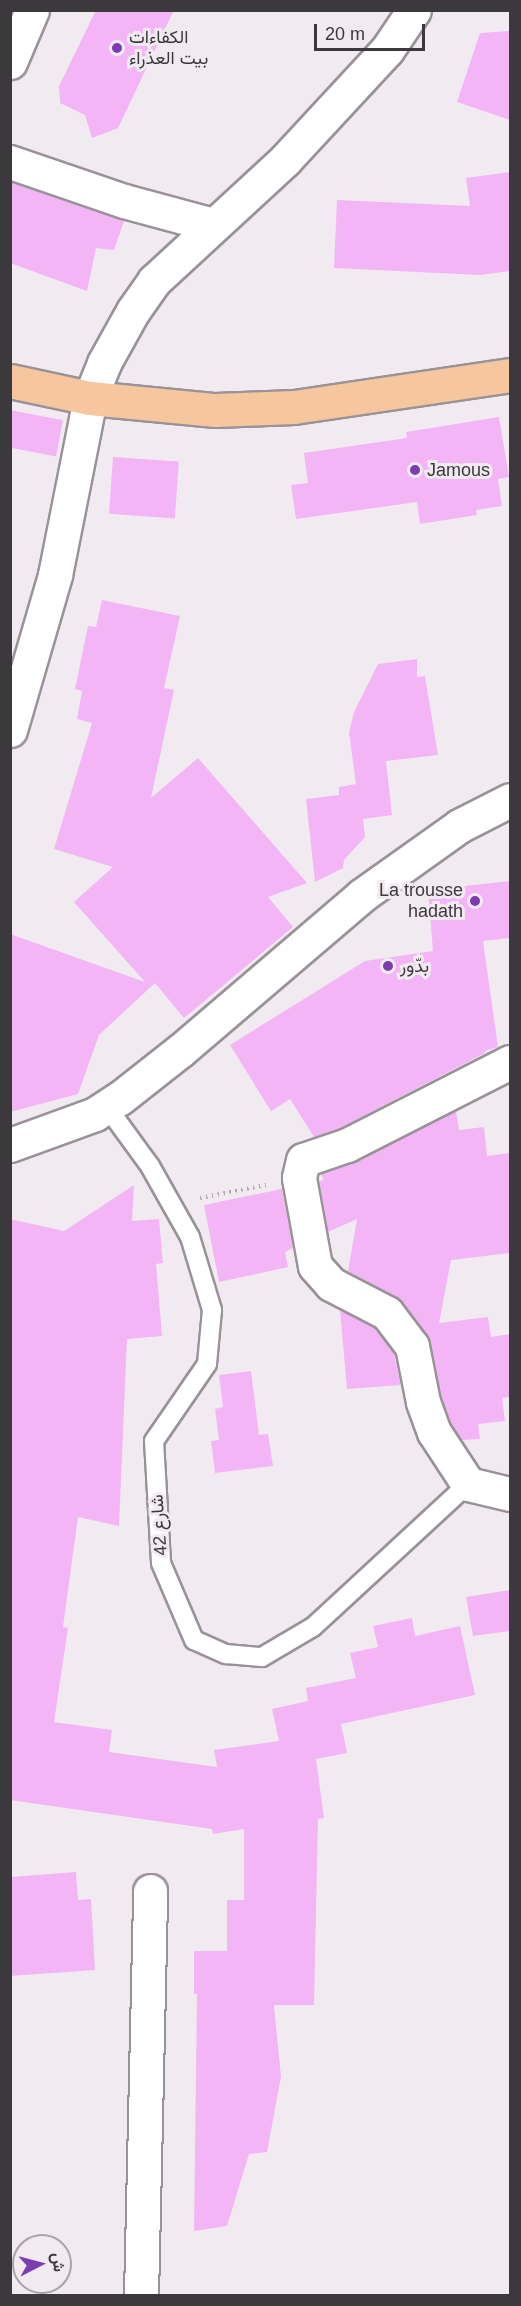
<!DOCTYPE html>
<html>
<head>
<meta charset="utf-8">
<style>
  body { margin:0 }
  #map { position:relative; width:521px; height:2306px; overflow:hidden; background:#f1ebf1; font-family:Helvetica,Vazirmatn,sans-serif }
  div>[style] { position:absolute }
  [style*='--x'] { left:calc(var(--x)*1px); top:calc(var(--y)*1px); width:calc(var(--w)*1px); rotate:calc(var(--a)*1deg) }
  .building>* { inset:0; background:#f3b5f5; transform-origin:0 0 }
  .path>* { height:4px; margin-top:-2px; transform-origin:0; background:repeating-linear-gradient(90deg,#ada9ad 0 1.5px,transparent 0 6px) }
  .roads { filter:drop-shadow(2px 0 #999399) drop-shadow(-2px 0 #999399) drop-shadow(0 2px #999399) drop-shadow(0 -2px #999399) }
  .service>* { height:18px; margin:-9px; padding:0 9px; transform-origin:9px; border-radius:9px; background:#fff }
  .minor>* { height:33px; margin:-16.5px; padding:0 16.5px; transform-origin:16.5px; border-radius:16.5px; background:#fff }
  .trunk>* { height:33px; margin:-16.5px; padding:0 16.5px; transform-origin:16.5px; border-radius:16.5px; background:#f6c69e }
  .dots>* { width:16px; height:16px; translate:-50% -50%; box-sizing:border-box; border:3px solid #f1ebf1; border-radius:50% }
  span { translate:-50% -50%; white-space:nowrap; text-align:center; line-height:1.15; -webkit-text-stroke:6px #f1ebf1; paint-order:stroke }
  .poi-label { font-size:18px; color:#3c393c }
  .left { translate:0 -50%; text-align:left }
  .right { translate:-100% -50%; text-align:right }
  .street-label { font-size:18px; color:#3c393c }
  .frame { position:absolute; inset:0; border:12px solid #3c393c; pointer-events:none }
  .north { position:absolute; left:12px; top:2234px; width:60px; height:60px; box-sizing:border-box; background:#f1ebf1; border:2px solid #a9a4a9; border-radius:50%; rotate:84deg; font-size:16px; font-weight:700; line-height:24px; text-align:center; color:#3c393c }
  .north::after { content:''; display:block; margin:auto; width:21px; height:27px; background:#7c3db1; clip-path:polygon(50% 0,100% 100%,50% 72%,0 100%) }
  .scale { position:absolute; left:314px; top:24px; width:111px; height:27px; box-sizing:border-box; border:3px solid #3c393c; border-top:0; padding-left:8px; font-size:18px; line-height:21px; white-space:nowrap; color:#3c393c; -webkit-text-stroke:4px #f1ebf1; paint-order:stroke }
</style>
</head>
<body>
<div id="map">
  <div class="building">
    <i style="clip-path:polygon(96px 10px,174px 10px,118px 128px,92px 138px,85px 115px,60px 103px,59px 86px)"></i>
    <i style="clip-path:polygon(510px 31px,510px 120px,457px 102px,480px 33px)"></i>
    <i style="clip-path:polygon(510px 172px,510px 271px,480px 275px,334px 268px,337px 200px,470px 206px,466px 178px)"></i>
    <i style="clip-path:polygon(10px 182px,124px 221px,114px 250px,96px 248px,87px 291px,10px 263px)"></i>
    <i style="left:10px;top:410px;width:54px;height:37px;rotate:11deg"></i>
    <i style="clip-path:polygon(499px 417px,509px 477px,498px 479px,502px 506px,476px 510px,477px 515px,420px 524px,417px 502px,296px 519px,291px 485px,308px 483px,304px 453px,407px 438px,406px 432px)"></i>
    <i style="left:113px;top:457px;width:66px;height:57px;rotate:4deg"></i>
    <i style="clip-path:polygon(102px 600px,180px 616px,164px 688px,174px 690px,151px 798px,198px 758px,307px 883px,268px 897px,293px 927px,184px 1018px,155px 983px,99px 1035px,78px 1094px,10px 1112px,10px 934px,145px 982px,74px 902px,113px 867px,54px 849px,92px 723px,77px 719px,82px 691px,75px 689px,88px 626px,96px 627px)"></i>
    <i style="clip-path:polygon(417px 659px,417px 677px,425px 676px,438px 755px,386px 761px,392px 815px,363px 819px,365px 837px,344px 860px,343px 868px,315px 882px,306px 799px,339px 795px,339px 787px,356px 784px,349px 733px,354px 712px,378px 664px)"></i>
    <i style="clip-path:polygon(510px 881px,510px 938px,483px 941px,498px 1047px,485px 1051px,485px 1053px,340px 1128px,314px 1137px,290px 1099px,271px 1111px,230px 1045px,365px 961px,433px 951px,428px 890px)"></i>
    <i style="clip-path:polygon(456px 1111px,459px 1130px,484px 1127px,487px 1156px,510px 1153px,510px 1253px,451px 1260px,439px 1323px,488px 1317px,491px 1337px,510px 1334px,510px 1397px,502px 1398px,505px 1421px,478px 1424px,480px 1439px,462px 1440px,451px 1424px,441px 1397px,427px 1335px,396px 1297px,348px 1271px,357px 1219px,328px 1232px,319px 1181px,324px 1180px,321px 1174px,355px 1162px)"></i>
    <i style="clip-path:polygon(134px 1185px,132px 1221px,159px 1219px,163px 1263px,156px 1264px,162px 1336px,127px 1339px,119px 1526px,78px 1517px,63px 1627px,68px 1628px,54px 1722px,112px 1730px,109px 1752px,217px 1767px,214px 1750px,279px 1741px,272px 1709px,308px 1701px,306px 1688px,356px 1678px,350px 1653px,378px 1647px,373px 1626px,412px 1618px,415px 1636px,460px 1626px,475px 1695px,341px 1724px,347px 1753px,316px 1759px,324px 1818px,318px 1819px,314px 2005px,274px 2005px,281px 2077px,267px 2152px,249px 2154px,227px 2226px,194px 2231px,197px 1994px,194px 1994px,194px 1951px,227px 1951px,227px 1900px,244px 1900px,244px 1829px,213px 1834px,212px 1829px,10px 1800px,10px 1219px,64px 1231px)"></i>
    <i style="clip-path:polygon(282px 1189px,293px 1248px,285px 1252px,288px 1267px,219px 1282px,204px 1205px)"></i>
    <i style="clip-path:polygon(340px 1310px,375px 1328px,394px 1354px,401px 1385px,347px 1389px)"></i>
    <i style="clip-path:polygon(251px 1371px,259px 1435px,268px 1434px,273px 1466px,215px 1473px,211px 1441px,219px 1440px,215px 1409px,223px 1407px,219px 1375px)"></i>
    <i style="clip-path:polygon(510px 1590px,510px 1631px,473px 1636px,466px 1597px)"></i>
    <i style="clip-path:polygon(76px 1872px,78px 1900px,91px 1899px,95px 1970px,10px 1976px,10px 1877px)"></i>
  </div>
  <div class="path">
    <i style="--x:200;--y:1198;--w:67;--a:-11.1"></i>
  </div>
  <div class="roads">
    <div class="service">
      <i style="--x:107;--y:1107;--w:73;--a:53.9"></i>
      <i style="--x:150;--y:1166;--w:81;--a:60.6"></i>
      <i style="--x:190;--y:1237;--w:76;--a:73.2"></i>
      <i style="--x:212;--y:1310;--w:54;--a:95.3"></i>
      <i style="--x:207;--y:1364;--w:93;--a:124.5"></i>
      <i style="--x:154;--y:1441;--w:122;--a:86.7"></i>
      <i style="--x:161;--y:1563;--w:84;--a:66.8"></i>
      <i style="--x:194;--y:1640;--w:35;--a:24"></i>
      <i style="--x:226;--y:1654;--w:36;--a:5"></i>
      <i style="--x:262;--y:1657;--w:59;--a:-30.5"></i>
      <i style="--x:313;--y:1627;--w:211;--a:-42.7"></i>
    </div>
    <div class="minor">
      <i style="--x:10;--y:62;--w:56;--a:-67.1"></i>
      <i style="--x:10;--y:162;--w:120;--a:18.9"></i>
      <i style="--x:124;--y:201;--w:92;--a:15.1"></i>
      <i style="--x:10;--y:730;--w:161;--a:-73.8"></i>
      <i style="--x:55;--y:575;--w:180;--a:-78.8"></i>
      <i style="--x:90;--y:398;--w:38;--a:-68"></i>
      <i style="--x:104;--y:363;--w:60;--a:-60.9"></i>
      <i style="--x:133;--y:311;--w:37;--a:-55"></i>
      <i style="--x:154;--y:281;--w:178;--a:-42.7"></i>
      <i style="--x:285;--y:160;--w:150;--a:-47.2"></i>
      <i style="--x:387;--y:50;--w:48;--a:-56"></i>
      <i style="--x:510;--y:1062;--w:183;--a:153"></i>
      <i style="--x:347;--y:1145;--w:46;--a:161.2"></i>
      <i style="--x:303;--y:1160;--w:18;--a:103"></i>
      <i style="--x:299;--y:1178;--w:89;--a:79.7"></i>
      <i style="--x:315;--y:1266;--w:24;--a:48"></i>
      <i style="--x:331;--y:1284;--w:63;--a:27.4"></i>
      <i style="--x:387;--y:1313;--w:41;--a:52.9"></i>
      <i style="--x:412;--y:1346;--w:57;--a:78.9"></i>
      <i style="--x:423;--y:1402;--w:32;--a:70"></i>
      <i style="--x:434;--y:1432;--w:62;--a:56.8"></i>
      <i style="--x:468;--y:1484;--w:43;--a:13.4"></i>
      <i style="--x:10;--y:1145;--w:90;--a:-20"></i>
      <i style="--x:95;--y:1114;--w:30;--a:-33"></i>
      <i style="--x:120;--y:1098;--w:78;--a:-38.2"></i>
      <i style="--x:181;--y:1050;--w:237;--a:-40.5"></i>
      <i style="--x:361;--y:896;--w:120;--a:-35.5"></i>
      <i style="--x:459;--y:826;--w:57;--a:-27"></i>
      <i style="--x:141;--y:2296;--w:405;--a:-88.7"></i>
    </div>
    <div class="trunk">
      <i style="--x:10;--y:381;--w:82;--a:12"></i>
      <i style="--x:90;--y:398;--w:126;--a:5.5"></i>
      <i style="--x:215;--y:410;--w:79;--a:-2.2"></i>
      <i style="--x:294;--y:407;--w:218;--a:-8.4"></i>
    </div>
  </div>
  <div class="dots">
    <i style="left:117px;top:48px;background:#7c3db1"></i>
    <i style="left:415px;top:470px;background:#7c3db1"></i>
    <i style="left:475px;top:901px;background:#7c3db1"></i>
    <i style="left:388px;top:966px;background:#7c3db1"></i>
  </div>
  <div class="poi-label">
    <span class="left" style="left:129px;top:48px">الكفاءات<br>بيت العذراء</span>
    <span class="left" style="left:427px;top:470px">Jamous</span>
    <span class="right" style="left:463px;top:901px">La trousse<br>hadath</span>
    <span class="left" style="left:400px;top:966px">بدّور</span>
  </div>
  <div class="street-label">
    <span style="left:159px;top:1525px;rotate:-94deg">شارع 42</span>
  </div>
  <div class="frame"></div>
  <div class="north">ش</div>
  <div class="scale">20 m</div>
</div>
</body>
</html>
